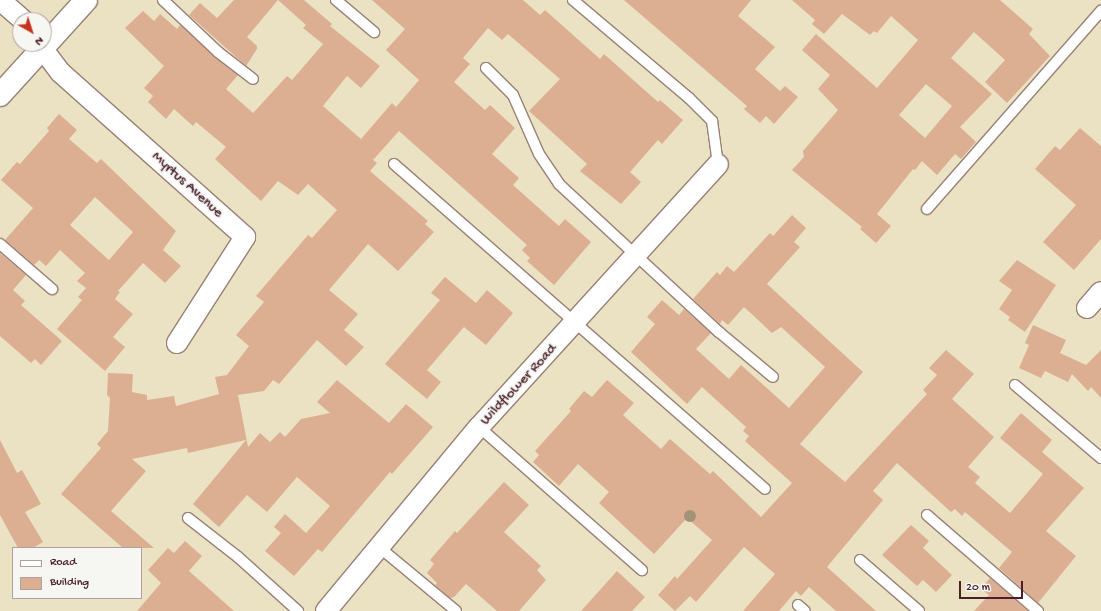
<!DOCTYPE html>
<html>
<head>
<meta charset="utf-8">
<style>
  body { margin:0 }
  #map { position:relative; width:1101px; height:611px; overflow:hidden; background:#eae2c3; font-family:"Gochi Hand",sans-serif }
  div>[style] { position:absolute }
  [style*='--x'] { left:calc(var(--x)*1px); top:calc(var(--y)*1px); width:calc(var(--w)*1px); rotate:calc(var(--a)*1deg) }
  .building>* { inset:0; background:#ddaf92 }
  .roads { filter:drop-shadow(1px 0 #9a8077) drop-shadow(-1px 0 #9a8077) drop-shadow(0 1px #9a8077) drop-shadow(0 -1px #9a8077) }
  .lane>* { height:10px; margin:-5px; padding:0 5px; transform-origin:5px; border-radius:5px; background:#fff }
  .street>* { height:20px; margin:-10px; padding:0 10px; transform-origin:10px; border-radius:10px; background:#fff }
  .secondary>* { height:22px; margin:-11px; padding:0 11px; transform-origin:11px; border-radius:11px; background:#fff }
  .trees>* { width:12px; height:12px; margin:-6px; border-radius:50%; background:#a3927a }
  span { translate:-50% -50%; white-space:nowrap; text-align:center; line-height:1.15; -webkit-text-stroke:4px #f6f6f2; paint-order:stroke }
  .street-label { font-size:15px; color:#4a1f2b }
  .legend { position:absolute; left:12px; top:547px; width:130px; height:52px; box-sizing:border-box; background:#f6f6f2; border:1px solid #b1a0a2; margin:0; padding:5px 7px; list-style:none; font-size:12px; color:#4a1f2b }
  .legend li { display:flex; align-items:center; gap:8px; height:20px }
  .legend b { width:20px; border:1px solid #b1a0a2 }
  .north { position:absolute; left:12px; top:12px; width:40px; height:40px; box-sizing:border-box; background:#f6f6f2; border:1px solid #b1a0a2; border-radius:50%; rotate:141deg; font-size:11px; font-weight:700; line-height:16px; text-align:center; color:#4a1f2b }
  .north::after { content:''; display:block; margin:auto; width:14px; height:18px; background:#c8321e; clip-path:polygon(50% 0,100% 100%,50% 72%,0 100%) }
  .scale { position:absolute; left:959px; top:581px; width:64px; height:18px; box-sizing:border-box; border:2px solid #4a1f2b; border-top:0; padding-left:5px; font-size:12px; line-height:14px; white-space:nowrap; color:#4a1f2b; -webkit-text-stroke:3px #f6f6f2; paint-order:stroke }
</style>
</head>
<body>
<div id="map">
  <div class="building">
    <i style="clip-path:polygon(234px 0,278px 0,247px 37px,257px 46px,257px 49px,246px 66px,189px 15px,200px 3px,217px 18px)"></i>
    <i style="clip-path:polygon(278px 0,304px 0,332px 24px,330px 26px,380px 66px,361px 88px,347px 76px,323px 106px,361px 139px,392px 103px,396px 107px,419px 80px,386px 50px,405px 29px,372px 0,523px 0,540px 15px,545px 10px,600px 59px,604px 54px,658px 102px,660px 100px,683px 120px,662px 144px,658px 140px,630px 172px,641px 182px,621px 204px,580px 171px,587px 164px,529px 111px,560px 79px,508px 34px,502px 40px,488px 28px,463px 58px,470px 64px,454px 82px,485px 110px,490px 105px,515px 128px,492px 154px,519px 178px,513px 185px,559px 226px,565px 219px,591px 242px,554px 285px,527px 261px,530px 258px,522px 250px,527px 245px,399px 131px,373px 160px,377px 163px,370px 171px,428px 221px,425px 224px,434px 232px,398px 271px,368px 244px,329px 290px,358px 314px,344px 330px,364px 347px,346px 366px,317px 340px,279px 384px,273px 380px,264px 391px,238px 395px,248px 447px,260px 433px,270px 442px,280px 432px,285px 437px,301px 419px,330px 413px,317px 402px,337px 380px,389px 423px,406px 404px,433px 427px,392px 474px,390px 472px,322px 552px,318px 549px,294px 576px,265px 551px,281px 533px,274px 527px,285px 514px,306px 533px,330px 506px,297px 477px,267px 512px,247px 495px,219px 527px,193px 504px,246px 440px,188px 453px,187px 448px,132px 459px,146px 471px,111px 511px,154px 548px,123px 548px,61px 494px,101px 448px,97px 444px,108px 431px,110px 398px,107px 395px,108px 373px,133px 374px,132px 392px,147px 395px,147px 400px,174px 396px,176px 406px,219px 394px,215px 377px,227px 375px,249px 346px,236px 335px,264px 302px,256px 296px,308px 235px,312px 238px,337px 210px,308px 184px,298px 195px,278px 181px,261px 201px,215px 159px,226px 147px,196px 122px,193px 126px,174px 109px,166px 119px,148px 102px,153px 96px,144px 88px,164px 66px,125px 28px,143px 11px,154px 21px,160px 14px,177px 29px,180px 25px,238px 75px,226px 89px,253px 113px,287px 76px,292px 80px,323px 44px,303px 28px,306px 25px)"></i>
    <i style="clip-path:polygon(624px 0,751px 0,738px 16px,775px 47px,755px 69px,780px 91px,785px 86px,798px 97px,774px 124px,766px 116px,760px 123px,744px 109px,747px 106px)"></i>
    <i style="clip-path:polygon(evenodd,792px 0,1000px 0,1033px 29px,1029px 34px,1050px 56px,1007px 103px,985px 82px,1005px 60px,974px 32px,951px 58px,992px 94px,960px 127px,976px 142px,961px 159px,955px 154px,937px 175px,922px 161px,915px 170px,913px 169px,877px 214px,891px 226px,876px 243px,860px 229px,862px 227px,792px 170px,804px 157px,803px 151px,838px 110px,818px 89px,830px 75px,802px 50px,816px 34px,877px 88px,918px 40px,891px 16px,877px 33px,874px 31px,870px 35px,842px 14px,824px 34px,812px 24px,815px 20px,792px 0,926px 84px,952px 106px,925px 138px,899px 115px,926px 84px)"></i>
    <i style="clip-path:polygon(evenodd,59px 114px,77px 130px,69px 139px,97px 163px,101px 159px,176px 231px,163px 250px,181px 266px,165px 283px,143px 263px,118px 291px,120px 292px,115px 299px,133px 314px,113px 337px,125px 347px,105px 371px,57px 329px,82px 300px,78px 297px,86px 288px,77px 281px,85px 273px,60px 250px,46px 266px,39px 260px,34px 265px,5px 240px,33px 208px,1px 180px,17px 162px,20px 164px,49px 131px,47px 128px,59px 114px,95px 197px,133px 232px,109px 260px,70px 225px,95px 197px)"></i>
    <i style="clip-path:polygon(1080px 128px,1101px 146px,1101px 239px,1074px 270px,1043px 242px,1076px 205px,1035px 169px,1055px 146px,1060px 150px)"></i>
    <i style="clip-path:polygon(792px 215px,806px 228px,794px 242px,800px 247px,767px 284px,863px 372px,800px 444px,845px 482px,927px 394px,923px 390px,937px 375px,929px 368px,946px 350px,974px 374px,952px 399px,994px 437px,968px 467px,980px 477px,975px 483px,1010px 513px,1043px 474px,1000px 438px,1021px 413px,1052px 440px,1042px 452px,1084px 488px,1046px 531px,1076px 556px,1038px 603px,999px 568px,1012px 552px,965px 512px,962px 516px,955px 509px,951px 512px,897px 463px,873px 491px,883px 500px,827px 567px,876px 611px,836px 611px,809px 587px,801px 596px,796px 591px,779px 611px,743px 611px,775px 574px,744px 547px,696px 602px,690px 596px,675px 611px,658px 595px,675px 576px,677px 579px,712px 540px,687px 518px,654px 554px,599px 503px,609px 492px,578px 464px,559px 486px,533px 462px,539px 455px,535px 451px,571px 411px,569px 409px,584px 391px,592px 397px,607px 380px,634px 403px,623px 415px,661px 449px,670px 439px,710px 474px,713px 471px,761px 517px,792px 483px,745px 441px,749px 436px,743px 431px,746px 427px,702px 387px,687px 404px,631px 352px,655px 324px,647px 317px,662px 300px,679px 315px,684px 309px,711px 333px,696px 349px,729px 379px,741px 365px,789px 408px,825px 367px,781px 327px,772px 333px,744px 307px,728px 325px,722px 320px,720px 324px,693px 299px,717px 272px,720px 275px,727px 266px,734px 272px,770px 233px,773px 236px)"></i>
    <i style="clip-path:polygon(0 253px,26px 275px,13px 290px,25px 301px,21px 305px,62px 341px,41px 365px,35px 359px,31px 363px,0 336px)"></i>
    <i style="clip-path:polygon(1017px 260px,1056px 285px,1025px 332px,1008px 320px,1010px 317px,999px 309px,1012px 290px,999px 281px)"></i>
    <i style="clip-path:polygon(445px 277px,476px 303px,487px 290px,513px 313px,486px 345px,464px 327px,427px 370px,441px 382px,427px 399px,385px 364px,440px 300px,431px 293px)"></i>
    <i style="clip-path:polygon(1033px 325px,1066px 340px,1060px 353px,1086px 365px,1101px 350px,1101px 398px,1091px 387px,1088px 391px,1072px 374px,1068px 382px,1045px 371px,1041px 378px,1019px 368px,1029px 345px,1025px 343px)"></i>
    <i style="clip-path:polygon(0 440px,17px 473px,22px 470px,41px 504px,25px 512px,43px 542px,33px 548px,18px 548px,0 515px)"></i>
    <i style="clip-path:polygon(504px 482px,529px 505px,504px 532px,541px 566px,537px 570px,546px 580px,519px 611px,497px 611px,466px 584px,454px 597px,450px 598px,435px 585px,437px 583px,427px 573px,434px 564px,430px 560px,455px 531px,457px 533px)"></i>
    <i style="clip-path:polygon(911px 525px,929px 541px,923px 548px,952px 575px,936px 592px,923px 580px,917px 586px,882px 555px)"></i>
    <i style="clip-path:polygon(185px 541px,202px 556px,189px 571px,234px 611px,137px 611px,161px 583px,148px 570px,168px 548px,174px 553px)"></i>
    <i style="clip-path:polygon(617px 571px,645px 597px,632px 611px,581px 611px)"></i>
    <i style="clip-path:polygon(990px 578px,1028px 611px,974px 611px,989px 595px,981px 589px)"></i>
  </div>
  <div class="roads">
    <div class="lane">
      <i style="--x:163;--y:0;--w:76;--a:43.4"></i>
      <i style="--x:218;--y:52;--w:44;--a:37.6"></i>
      <i style="--x:336;--y:0;--w:50;--a:40.1"></i>
      <i style="--x:573;--y:0;--w:152;--a:40.2"></i>
      <i style="--x:689;--y:98;--w:33;--a:45"></i>
      <i style="--x:712;--y:121;--w:43;--a:82.1"></i>
      <i style="--x:486;--y:68;--w:38;--a:45"></i>
      <i style="--x:513;--y:95;--w:64;--a:66.2"></i>
      <i style="--x:539;--y:154;--w:36;--a:56"></i>
      <i style="--x:559;--y:184;--w:218;--a:42.8"></i>
      <i style="--x:719;--y:332;--w:70;--a:39.8"></i>
      <i style="--x:394;--y:164;--w:493;--a:41.2"></i>
      <i style="--x:927;--y:209;--w:264;--a:-48.7"></i>
      <i style="--x:0;--y:244;--w:69;--a:40.9"></i>
      <i style="--x:1015;--y:385;--w:113;--a:40.3"></i>
      <i style="--x:479;--y:427;--w:217;--a:41.3"></i>
      <i style="--x:927;--y:515;--w:147;--a:40.9"></i>
      <i style="--x:188;--y:518;--w:63;--a:38"></i>
      <i style="--x:238;--y:557;--w:81;--a:42"></i>
      <i style="--x:379;--y:547;--w:100;--a:39.7"></i>
      <i style="--x:860;--y:560;--w:78;--a:40.8"></i>
      <i style="--x:798;--y:605;--w:9;--a:41"></i>
    </div>
    <div class="street">
      <i style="--x:0;--y:0;--w:30;--a:41"></i>
      <i style="--x:39;--y:44;--w:35;--a:53"></i>
      <i style="--x:60;--y:72;--w:248;--a:41.7"></i>
      <i style="--x:245;--y:237;--w:126;--a:122.7"></i>
      <i style="--x:1087;--y:308;--w:21;--a:-49"></i>
      <i style="--x:326;--y:611;--w:239;--a:-50.3"></i>
      <i style="--x:479;--y:427;--w:355;--a:-47.7"></i>
    </div>
    <div class="secondary">
      <i style="--x:0;--y:95;--w:128;--a:-47.8"></i>
    </div>
  </div>
  <div class="trees">
    <i style="left:690px;top:516px"></i>
  </div>
  <div class="street-label">
    <span style="left:187px;top:185px;rotate:42deg">Myrtus Avenue</span>
    <span style="left:519px;top:385px;rotate:-47deg">Wildflower Road</span>
  </div>
  <ul class="legend">
  <li><b style="height:5px;background:#fff"></b>Road</li>
  <li><b style="height:11px;background:#ddaf92"></b>Building</li>
  </ul>
  <div class="north">N</div>
  <div class="scale">20 m</div>
</div>
</body>
</html>
